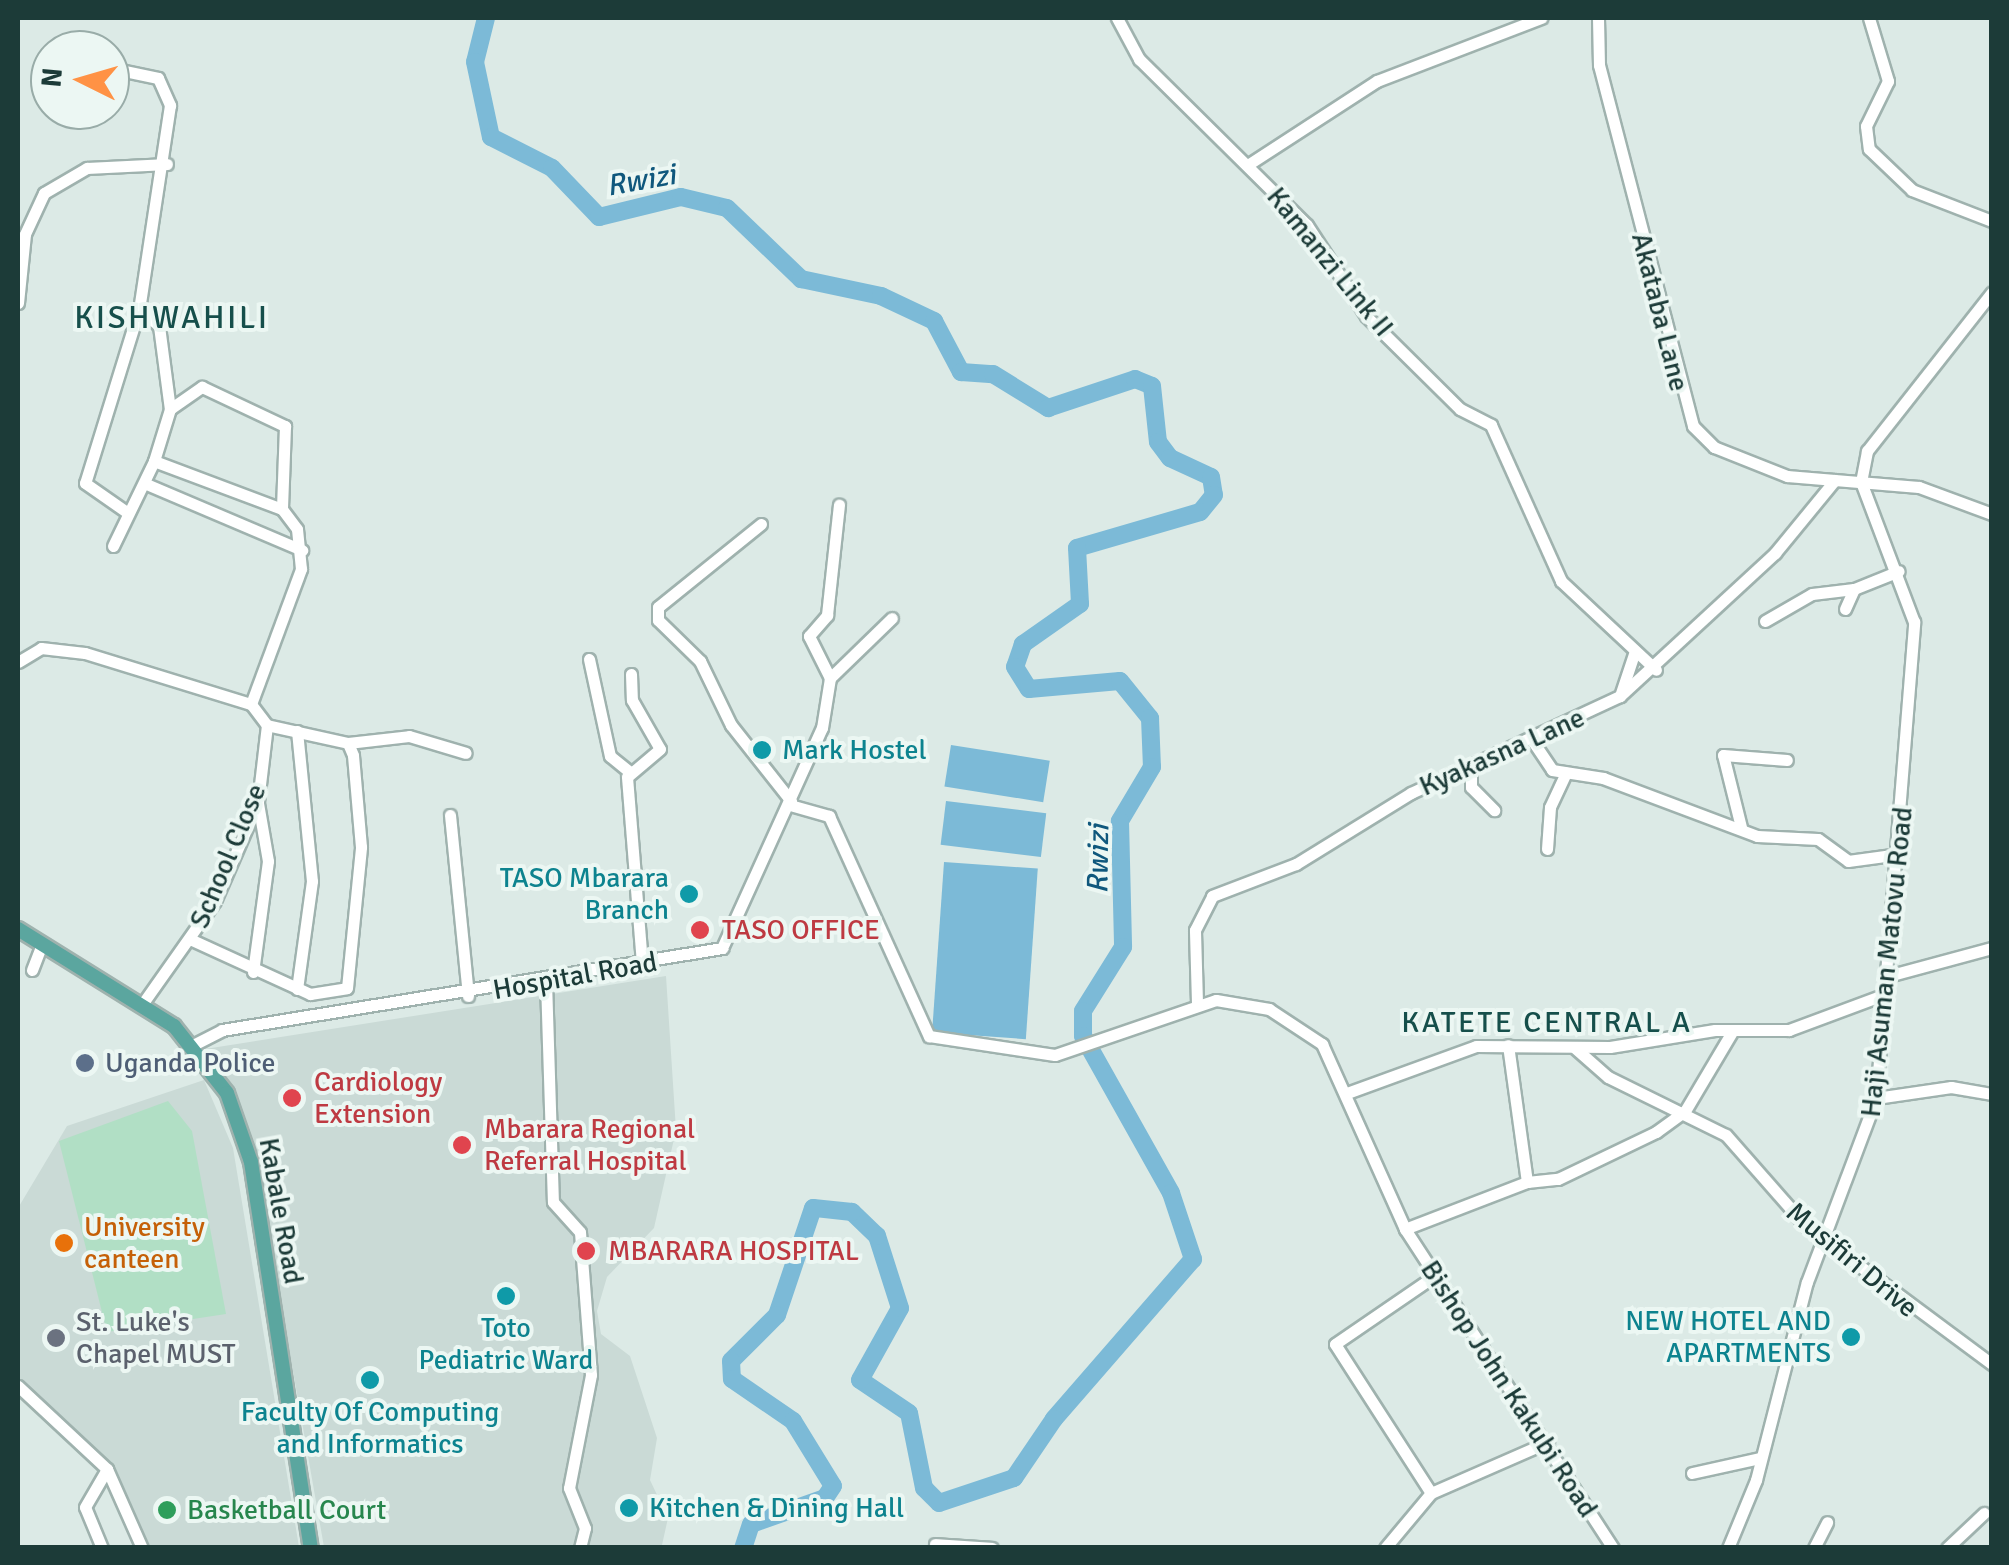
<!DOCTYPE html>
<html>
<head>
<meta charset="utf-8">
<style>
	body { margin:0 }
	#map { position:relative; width:2009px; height:1565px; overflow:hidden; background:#dceae6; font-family:Signika,sans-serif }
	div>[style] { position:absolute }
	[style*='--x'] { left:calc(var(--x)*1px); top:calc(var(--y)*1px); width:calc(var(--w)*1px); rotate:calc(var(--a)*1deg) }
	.built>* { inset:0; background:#cadad6 }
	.green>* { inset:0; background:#b1dfc5 }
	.water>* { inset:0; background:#7cbad7; transform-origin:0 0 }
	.river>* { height:18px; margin:-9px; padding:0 9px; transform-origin:9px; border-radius:9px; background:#7cbad7 }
	.roads { filter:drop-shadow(2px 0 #9fb2ae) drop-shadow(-2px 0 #9fb2ae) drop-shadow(0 2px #9fb2ae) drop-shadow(0 -2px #9fb2ae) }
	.minor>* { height:11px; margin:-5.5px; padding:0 5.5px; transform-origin:5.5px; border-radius:5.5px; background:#fff }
	.major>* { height:14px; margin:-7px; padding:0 7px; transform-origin:7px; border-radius:7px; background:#5ba69f }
	.dots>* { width:28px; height:28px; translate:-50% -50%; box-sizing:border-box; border:5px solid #ecf7f3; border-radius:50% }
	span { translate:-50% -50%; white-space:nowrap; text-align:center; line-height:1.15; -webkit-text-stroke:8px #ecf7f3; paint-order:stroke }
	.street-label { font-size:28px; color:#1c3b38 }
	.culture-label { font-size:28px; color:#0d838f }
	.left { translate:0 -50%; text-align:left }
	.right { translate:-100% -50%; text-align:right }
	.health-label { font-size:28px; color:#be3a42 }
	.service-label { font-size:28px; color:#4e5e75 }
	.food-label { font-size:28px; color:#c56008 }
	.worship-label { font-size:28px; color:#5b616d }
	.leisure-label { font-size:28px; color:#27864d }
	.water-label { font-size:30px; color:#10587d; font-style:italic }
	.neighbourhood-label { font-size:30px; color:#164f4b; letter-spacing:2.5px }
	.quarter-label { font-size:32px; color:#164f4b; letter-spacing:2.5px }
	.frame { position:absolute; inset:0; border:20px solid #1c3b38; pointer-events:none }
	.north { position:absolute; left:30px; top:30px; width:100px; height:100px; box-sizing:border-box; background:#ecf7f3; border:2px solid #99aca8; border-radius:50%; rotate:275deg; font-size:28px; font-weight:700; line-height:40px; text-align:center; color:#1c3b38 }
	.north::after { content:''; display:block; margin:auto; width:35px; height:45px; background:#ff9245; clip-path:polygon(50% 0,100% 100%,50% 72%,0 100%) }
</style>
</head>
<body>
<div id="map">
	<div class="built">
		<div style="clip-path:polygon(666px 976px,676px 1130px,654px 1228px,607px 1277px,597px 1311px,601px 1334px,630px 1356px,657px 1438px,650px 1480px,668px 1518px,662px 1545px,324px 1547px,256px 1161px,205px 1049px)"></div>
		<div style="clip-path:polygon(204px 1080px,233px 1148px,299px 1547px,145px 1547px,100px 1453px,18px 1382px,18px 1208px,67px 1126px)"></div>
	</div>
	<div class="green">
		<div style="clip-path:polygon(168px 1101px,192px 1131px,226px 1314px,107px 1332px,59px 1141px)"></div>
	</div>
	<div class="water">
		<div style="left:951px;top:745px;width:100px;height:42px;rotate:9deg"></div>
		<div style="left:946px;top:801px;width:101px;height:44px;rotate:7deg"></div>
		<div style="left:944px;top:862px;width:94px;height:171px;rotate:4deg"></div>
	</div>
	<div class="river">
		<div style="--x:486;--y:18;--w:45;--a:104"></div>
		<div style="--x:475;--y:62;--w:77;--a:78"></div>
		<div style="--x:491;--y:137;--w:68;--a:26.9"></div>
		<div style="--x:552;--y:168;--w:68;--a:46.2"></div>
		<div style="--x:599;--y:217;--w:84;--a:-13.7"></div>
		<div style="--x:681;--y:197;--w:47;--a:13.4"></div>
		<div style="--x:727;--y:208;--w:103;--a:43.8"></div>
		<div style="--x:801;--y:279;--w:82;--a:12"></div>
		<div style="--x:881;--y:296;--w:59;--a:25.3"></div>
		<div style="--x:934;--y:321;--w:58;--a:62.1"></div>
		<div style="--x:961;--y:372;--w:32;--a:4"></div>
		<div style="--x:993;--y:374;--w:65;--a:31.7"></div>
		<div style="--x:1048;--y:408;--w:92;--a:-18.4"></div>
		<div style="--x:1135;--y:379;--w:18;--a:22"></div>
		<div style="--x:1152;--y:386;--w:56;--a:83.9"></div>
		<div style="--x:1158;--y:442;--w:20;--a:53"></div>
		<div style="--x:1170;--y:458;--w:45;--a:24.9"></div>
		<div style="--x:1211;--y:477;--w:18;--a:81"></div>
		<div style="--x:1214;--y:495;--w:22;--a:129"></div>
		<div style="--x:1200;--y:512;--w:128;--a:163.7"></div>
		<div style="--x:1077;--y:548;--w:56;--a:86.9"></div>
		<div style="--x:1080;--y:604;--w:70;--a:144.9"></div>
		<div style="--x:1023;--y:644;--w:24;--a:109"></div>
		<div style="--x:1015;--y:667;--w:26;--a:58"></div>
		<div style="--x:1029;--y:689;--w:91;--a:-5"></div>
		<div style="--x:1120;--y:681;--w:48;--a:51"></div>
		<div style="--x:1150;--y:718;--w:49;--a:87.7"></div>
		<div style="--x:1152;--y:767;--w:63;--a:120.7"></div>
		<div style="--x:1120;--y:821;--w:126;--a:88.6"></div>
		<div style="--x:1123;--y:947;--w:75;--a:122"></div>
		<div style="--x:1083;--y:1011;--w:25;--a:90"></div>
		<div style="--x:1083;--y:1036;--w:180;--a:60.7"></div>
		<div style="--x:1171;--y:1193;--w:70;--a:71.6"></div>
		<div style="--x:1193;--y:1259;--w:212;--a:131"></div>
		<div style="--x:1054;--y:1419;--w:71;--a:124.1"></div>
		<div style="--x:1014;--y:1478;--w:79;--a:161.6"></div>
		<div style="--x:939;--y:1503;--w:21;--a:-135"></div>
		<div style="--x:924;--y:1488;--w:76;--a:-101.3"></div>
		<div style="--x:909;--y:1413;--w:59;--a:-146"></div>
		<div style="--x:860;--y:1380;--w:82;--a:-60.9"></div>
		<div style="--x:900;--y:1308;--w:76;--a:-107.7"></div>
		<div style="--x:877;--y:1236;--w:35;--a:-136"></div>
		<div style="--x:852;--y:1212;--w:39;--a:-174"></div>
		<div style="--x:813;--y:1208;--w:113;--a:108.6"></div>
		<div style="--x:777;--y:1315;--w:65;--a:135"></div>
		<div style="--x:731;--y:1361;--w:18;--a:87"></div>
		<div style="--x:732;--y:1379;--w:74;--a:34.5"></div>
		<div style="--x:793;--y:1421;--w:76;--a:58.4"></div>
		<div style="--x:833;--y:1486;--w:14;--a:124"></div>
		<div style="--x:825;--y:1498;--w:78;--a:160.6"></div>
		<div style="--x:751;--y:1524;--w:25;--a:108"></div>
	</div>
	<div class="roads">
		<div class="minor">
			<div style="--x:1117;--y:18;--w:47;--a:61.8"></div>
			<div style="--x:1139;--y:59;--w:236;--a:44.7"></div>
			<div style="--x:1307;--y:225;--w:108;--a:57"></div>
			<div style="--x:1366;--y:316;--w:132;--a:44.7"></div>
			<div style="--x:1460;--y:409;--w:35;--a:27"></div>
			<div style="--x:1491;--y:425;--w:171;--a:65.8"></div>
			<div style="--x:1561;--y:581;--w:130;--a:43.1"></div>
			<div style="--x:1598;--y:18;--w:47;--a:88.8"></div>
			<div style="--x:1599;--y:65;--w:373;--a:75.4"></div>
			<div style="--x:1693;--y:426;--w:30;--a:45"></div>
			<div style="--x:1714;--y:447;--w:79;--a:21.7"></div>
			<div style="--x:1787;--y:476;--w:132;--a:4.8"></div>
			<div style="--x:1919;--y:487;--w:78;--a:20.3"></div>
			<div style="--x:1869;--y:18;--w:66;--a:73.2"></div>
			<div style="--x:1888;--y:81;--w:50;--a:116.1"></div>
			<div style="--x:1866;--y:126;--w:23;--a:83"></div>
			<div style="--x:1869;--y:149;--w:59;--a:43.6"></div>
			<div style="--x:1912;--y:190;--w:86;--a:21.2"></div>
			<div style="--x:115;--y:69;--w:44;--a:11.8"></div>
			<div style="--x:158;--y:78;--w:30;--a:66"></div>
			<div style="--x:170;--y:105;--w:206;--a:98.6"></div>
			<div style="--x:139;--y:309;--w:182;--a:107.2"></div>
			<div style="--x:85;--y:483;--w:52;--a:34.9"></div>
			<div style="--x:1249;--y:164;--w:153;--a:-33"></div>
			<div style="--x:1377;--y:81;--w:176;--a:-21"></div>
			<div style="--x:18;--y:303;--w:69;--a:-84.2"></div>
			<div style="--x:25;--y:234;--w:45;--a:-65.1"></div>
			<div style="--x:44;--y:193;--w:50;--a:-30.2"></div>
			<div style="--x:87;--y:168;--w:80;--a:-2.9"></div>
			<div style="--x:139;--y:309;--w:26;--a:40"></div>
			<div style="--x:159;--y:326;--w:84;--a:82.5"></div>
			<div style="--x:170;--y:409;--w:54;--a:107.1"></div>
			<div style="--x:170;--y:409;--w:39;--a:-35"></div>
			<div style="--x:202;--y:387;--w:92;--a:25.2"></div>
			<div style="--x:285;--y:426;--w:83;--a:92.1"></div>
			<div style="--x:144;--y:483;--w:172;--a:23"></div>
			<div style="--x:761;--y:524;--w:132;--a:141.1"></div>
			<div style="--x:658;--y:607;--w:13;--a:90"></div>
			<div style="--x:658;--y:620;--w:59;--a:44.3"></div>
			<div style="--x:700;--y:661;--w:71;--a:64.2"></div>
			<div style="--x:731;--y:725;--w:97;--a:51.7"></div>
			<div style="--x:113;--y:546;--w:94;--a:-64.2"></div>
			<div style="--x:154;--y:461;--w:137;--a:20.6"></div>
			<div style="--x:282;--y:509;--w:25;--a:53"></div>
			<div style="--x:297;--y:529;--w:40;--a:84.3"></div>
			<div style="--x:301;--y:569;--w:144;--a:110.3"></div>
			<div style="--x:1845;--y:609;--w:22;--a:-66"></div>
			<div style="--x:1854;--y:589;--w:48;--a:-21.8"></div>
			<div style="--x:1765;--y:621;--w:54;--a:-29.9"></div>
			<div style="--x:1812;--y:594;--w:42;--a:-6.8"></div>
			<div style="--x:589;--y:659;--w:99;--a:77.8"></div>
			<div style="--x:610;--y:756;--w:26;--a:39"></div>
			<div style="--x:18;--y:662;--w:27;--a:-31"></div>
			<div style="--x:41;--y:648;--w:44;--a:6.5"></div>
			<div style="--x:85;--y:653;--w:174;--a:17.1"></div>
			<div style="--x:251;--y:704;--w:26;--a:53"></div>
			<div style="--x:267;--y:725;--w:78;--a:96.7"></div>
			<div style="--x:258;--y:802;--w:108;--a:113.5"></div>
			<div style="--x:215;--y:901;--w:125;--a:125.2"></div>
			<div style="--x:631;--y:674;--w:26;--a:88"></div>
			<div style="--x:632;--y:700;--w:56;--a:60.3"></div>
			<div style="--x:660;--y:749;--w:43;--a:139.7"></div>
			<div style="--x:627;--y:777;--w:187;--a:85.4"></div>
			<div style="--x:830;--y:678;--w:86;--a:-44.1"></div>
			<div style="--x:1620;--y:696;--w:44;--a:-71.6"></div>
			<div style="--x:297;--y:731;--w:151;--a:84.3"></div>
			<div style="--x:312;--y:881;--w:109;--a:97.9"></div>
			<div style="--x:1532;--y:740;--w:36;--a:56"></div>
			<div style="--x:1552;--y:770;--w:52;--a:8.9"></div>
			<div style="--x:1603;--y:778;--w:165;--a:20.6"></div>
			<div style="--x:1757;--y:836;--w:61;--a:2.8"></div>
			<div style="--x:1818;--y:839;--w:37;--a:36"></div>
			<div style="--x:1848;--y:861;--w:52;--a:-7.7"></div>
			<div style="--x:348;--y:743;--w:61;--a:-6.5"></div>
			<div style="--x:409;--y:736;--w:59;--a:16.6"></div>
			<div style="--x:1471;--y:766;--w:21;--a:90"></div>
			<div style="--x:1471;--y:787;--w:33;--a:45"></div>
			<div style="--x:790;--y:805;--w:41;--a:15.8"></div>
			<div style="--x:829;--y:816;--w:242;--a:65.6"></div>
			<div style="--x:929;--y:1036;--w:127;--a:8.6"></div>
			<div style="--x:1055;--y:1055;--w:170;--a:-18.9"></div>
			<div style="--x:1216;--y:1000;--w:54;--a:9.6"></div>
			<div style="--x:1269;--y:1009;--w:64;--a:33.4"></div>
			<div style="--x:1322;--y:1044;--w:203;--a:65.8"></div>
			<div style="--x:1405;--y:1229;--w:381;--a:56.9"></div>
			<div style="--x:450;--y:815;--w:182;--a:84.3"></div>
			<div style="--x:1741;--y:827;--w:74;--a:-104"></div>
			<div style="--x:1723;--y:755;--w:64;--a:4.5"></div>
			<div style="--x:1547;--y:849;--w:42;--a:-85.9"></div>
			<div style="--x:1550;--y:807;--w:38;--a:-65"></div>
			<div style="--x:192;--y:940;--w:130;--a:24.6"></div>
			<div style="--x:310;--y:994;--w:37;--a:-9"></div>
			<div style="--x:347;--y:988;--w:142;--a:-84.3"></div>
			<div style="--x:361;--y:847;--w:92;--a:-95"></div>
			<div style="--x:353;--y:755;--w:13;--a:-113"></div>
			<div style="--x:348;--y:743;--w:83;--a:-167.5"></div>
			<div style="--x:32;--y:970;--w:28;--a:-69"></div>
			<div style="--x:253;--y:972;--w:112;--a:-82.3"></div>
			<div style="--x:268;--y:861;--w:59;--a:-99.8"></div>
			<div style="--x:1888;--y:976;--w:108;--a:-15.1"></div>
			<div style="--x:546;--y:981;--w:221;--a:88.2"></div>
			<div style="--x:553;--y:1202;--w:40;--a:48"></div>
			<div style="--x:580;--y:1232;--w:143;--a:85.6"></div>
			<div style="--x:591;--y:1375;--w:115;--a:101"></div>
			<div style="--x:569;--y:1488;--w:43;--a:68.2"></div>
			<div style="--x:585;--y:1528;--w:21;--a:104"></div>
			<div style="--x:1197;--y:1003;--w:73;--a:-91.6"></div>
			<div style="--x:1195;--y:930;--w:38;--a:-63"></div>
			<div style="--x:1212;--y:896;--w:90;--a:-20.9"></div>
			<div style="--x:1296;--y:864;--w:135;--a:-31.7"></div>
			<div style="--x:1411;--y:793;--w:230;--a:-24.9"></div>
			<div style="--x:1620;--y:696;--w:211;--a:-42.7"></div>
			<div style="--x:1775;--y:553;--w:94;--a:-50.6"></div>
			<div style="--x:193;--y:1045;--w:33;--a:-27"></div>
			<div style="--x:222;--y:1030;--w:507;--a:-9.31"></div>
			<div style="--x:722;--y:948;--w:242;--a:-65.6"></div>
			<div style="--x:822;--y:728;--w:51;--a:-80.9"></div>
			<div style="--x:830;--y:678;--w:47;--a:-116.6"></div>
			<div style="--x:809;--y:636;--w:28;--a:-49"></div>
			<div style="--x:827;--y:615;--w:111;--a:-83.8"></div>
			<div style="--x:1575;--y:1048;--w:44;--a:41.3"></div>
			<div style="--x:1608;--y:1077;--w:131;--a:26.2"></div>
			<div style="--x:1726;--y:1135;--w:121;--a:48.7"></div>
			<div style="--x:1806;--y:1226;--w:232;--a:36.6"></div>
			<div style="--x:1347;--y:1093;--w:137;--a:-20"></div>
			<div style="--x:1476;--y:1046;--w:134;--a:0.4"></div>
			<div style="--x:1610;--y:1047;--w:106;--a:-9.2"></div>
			<div style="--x:1715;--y:1030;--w:74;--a:0"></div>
			<div style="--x:1789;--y:1030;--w:103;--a:-20.4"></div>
			<div style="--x:1876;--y:1098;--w:76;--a:-8.3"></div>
			<div style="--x:1951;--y:1087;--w:42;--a:9.7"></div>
			<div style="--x:1527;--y:1182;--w:31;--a:-6"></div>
			<div style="--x:1558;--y:1179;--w:109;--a:-25.6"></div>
			<div style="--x:1656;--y:1132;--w:36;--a:-36"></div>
			<div style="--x:1685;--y:1111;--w:92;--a:-59.3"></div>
			<div style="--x:1405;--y:1229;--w:131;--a:-21.1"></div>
			<div style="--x:1527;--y:1182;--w:138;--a:-97.9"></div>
			<div style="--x:18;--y:1386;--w:122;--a:43"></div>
			<div style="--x:107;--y:1469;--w:86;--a:66.1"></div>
			<div style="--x:1692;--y:1473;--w:70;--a:-12.4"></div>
			<div style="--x:1431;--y:1493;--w:177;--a:-122.8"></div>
			<div style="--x:1335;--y:1344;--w:119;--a:-34.4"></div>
			<div style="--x:935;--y:1544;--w:57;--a:4"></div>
			<div style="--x:102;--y:1548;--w:44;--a:-112.5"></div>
			<div style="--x:85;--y:1507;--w:44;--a:-59.9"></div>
			<div style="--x:1385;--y:1548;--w:72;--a:-50.1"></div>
			<div style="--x:1431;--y:1493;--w:128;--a:-23.6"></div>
			<div style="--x:1728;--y:1548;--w:74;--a:-67.6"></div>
			<div style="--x:1756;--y:1480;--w:204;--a:-75.6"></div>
			<div style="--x:1807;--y:1282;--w:197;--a:-69.4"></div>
			<div style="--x:1876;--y:1098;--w:478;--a:-85.4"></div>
			<div style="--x:1914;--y:622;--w:150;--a:-110.7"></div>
			<div style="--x:1861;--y:482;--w:32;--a:-79"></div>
			<div style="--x:1867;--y:451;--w:202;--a:-51.8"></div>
			<div style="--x:1814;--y:1548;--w:29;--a:-63"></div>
			<div style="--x:1947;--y:1548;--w:51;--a:-43.4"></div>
		</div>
		<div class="major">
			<div style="--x:18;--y:929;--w:184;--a:31.9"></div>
			<div style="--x:174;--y:1026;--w:85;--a:51.7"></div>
			<div style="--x:227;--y:1093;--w:73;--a:70.8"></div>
			<div style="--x:251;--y:1162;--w:391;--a:81.2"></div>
		</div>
	</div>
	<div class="dots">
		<div style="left:762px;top:750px;background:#0f9aa8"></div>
		<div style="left:689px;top:894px;background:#0f9aa8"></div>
		<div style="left:700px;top:930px;background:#e0444e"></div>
		<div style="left:85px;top:1063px;background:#5c6f8a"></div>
		<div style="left:292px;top:1098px;background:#e0444e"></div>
		<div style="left:462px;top:1145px;background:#e0444e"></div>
		<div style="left:64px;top:1243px;background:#e8710a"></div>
		<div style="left:586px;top:1251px;background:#e0444e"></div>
		<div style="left:506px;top:1296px;background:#0f9aa8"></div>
		<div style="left:1851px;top:1337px;background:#0f9aa8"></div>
		<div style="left:56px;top:1338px;background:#6b7280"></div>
		<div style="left:370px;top:1380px;background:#0f9aa8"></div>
		<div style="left:629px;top:1508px;background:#0f9aa8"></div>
		<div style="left:167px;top:1510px;background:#2e9e5b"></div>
	</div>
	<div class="street-label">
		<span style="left:1330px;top:262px;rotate:51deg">Kamanzi Link II</span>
		<span style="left:1660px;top:312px;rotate:76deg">Akataba Lane</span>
		<span style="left:1502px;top:752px;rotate:-24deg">Kyakasna Lane</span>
		<span style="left:228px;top:856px;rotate:-67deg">School Close</span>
		<span style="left:1887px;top:962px;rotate:-84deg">Haji Asuman Matovu Road</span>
		<span style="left:575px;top:976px;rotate:-10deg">Hospital Road</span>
		<span style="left:281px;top:1211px;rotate:80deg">Kabale Road</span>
		<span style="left:1852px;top:1260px;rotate:40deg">Musifiri Drive</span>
		<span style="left:1509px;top:1389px;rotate:57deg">Bishop John Kakubi Road</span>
	</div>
	<div class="culture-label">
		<span class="left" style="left:782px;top:750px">Mark Hostel</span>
		<span class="right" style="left:669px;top:894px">TASO Mbarara<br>Branch</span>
		<span class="right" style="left:1831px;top:1337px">NEW HOTEL AND<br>APARTMENTS</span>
		<span style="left:506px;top:1344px">Toto<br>Pediatric Ward</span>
		<span style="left:370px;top:1428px">Faculty Of Computing<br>and Informatics</span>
		<span class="left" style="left:649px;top:1508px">Kitchen &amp; Dining Hall</span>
	</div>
	<div class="health-label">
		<span class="left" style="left:722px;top:930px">TASO OFFICE</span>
		<span class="left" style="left:314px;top:1098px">Cardiology<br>Extension</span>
		<span class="left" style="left:484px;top:1145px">Mbarara Regional<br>Referral Hospital</span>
		<span class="left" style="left:608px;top:1251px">MBARARA HOSPITAL</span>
	</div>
	<div class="service-label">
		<span class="left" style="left:105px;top:1063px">Uganda Police</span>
	</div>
	<div class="food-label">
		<span class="left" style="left:84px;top:1243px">University<br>canteen</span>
	</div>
	<div class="worship-label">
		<span class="left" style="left:76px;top:1338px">St. Luke's<br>Chapel MUST</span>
	</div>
	<div class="leisure-label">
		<span class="left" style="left:187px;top:1510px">Basketball Court</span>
	</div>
	<div class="water-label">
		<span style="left:641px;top:181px;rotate:-10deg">Rwizi</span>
		<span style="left:1099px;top:859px;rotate:-89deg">Rwizi</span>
	</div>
	<div class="neighbourhood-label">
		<span style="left:1547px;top:1023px">KATETE CENTRAL A</span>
	</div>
	<div class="quarter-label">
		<span style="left:172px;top:318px">KISHWAHILI</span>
	</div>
	<div class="frame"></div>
	<div class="north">N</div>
</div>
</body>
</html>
